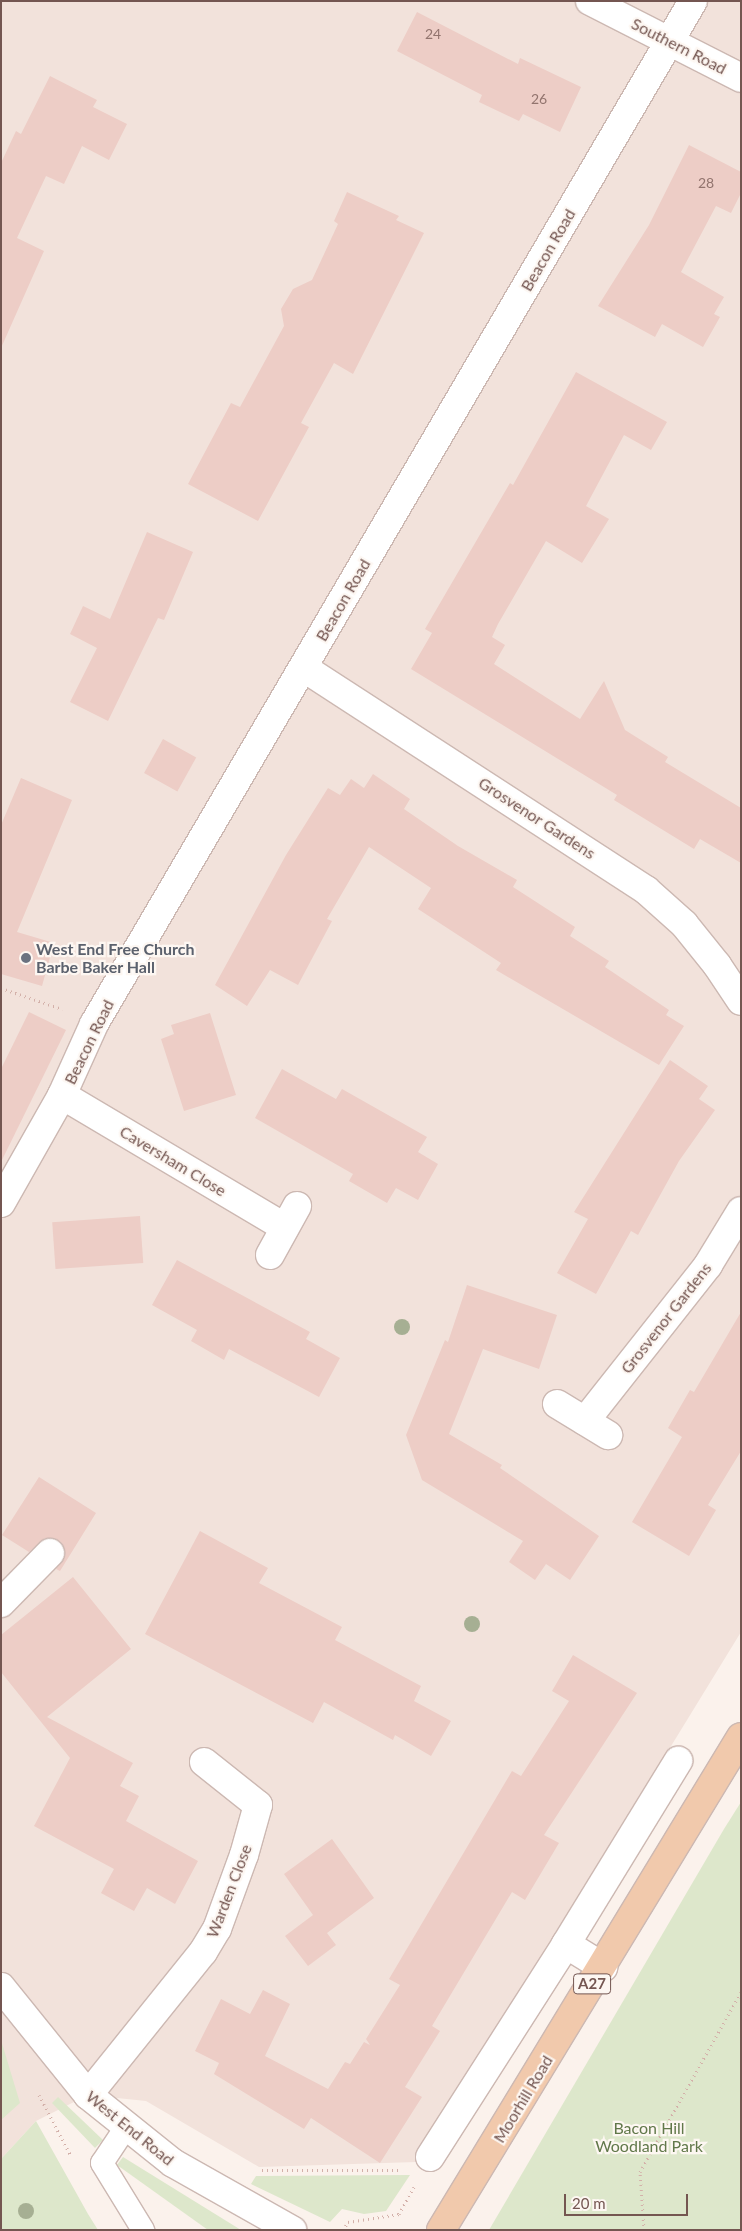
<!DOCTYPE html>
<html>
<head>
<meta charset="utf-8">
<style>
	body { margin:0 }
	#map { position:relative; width:742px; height:2231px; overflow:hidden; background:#fbf2ec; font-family:Lato,sans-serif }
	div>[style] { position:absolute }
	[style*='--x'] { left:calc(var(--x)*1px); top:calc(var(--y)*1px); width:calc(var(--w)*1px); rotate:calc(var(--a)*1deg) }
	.residential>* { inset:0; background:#f2e2db }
	.green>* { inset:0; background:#dde7cb }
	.building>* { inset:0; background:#edcdc6; transform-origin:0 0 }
	.path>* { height:3px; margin-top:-1.5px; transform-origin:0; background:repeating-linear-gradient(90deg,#d3b0a9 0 1px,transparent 0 5px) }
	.roads { filter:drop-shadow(1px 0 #ccb8b2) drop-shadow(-1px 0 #ccb8b2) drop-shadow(0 1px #ccb8b2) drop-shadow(0 -1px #ccb8b2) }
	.lane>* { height:22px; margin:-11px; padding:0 11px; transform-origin:11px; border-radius:11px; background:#fff }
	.street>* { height:28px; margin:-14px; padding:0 14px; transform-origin:14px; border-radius:14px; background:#fff }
	.secondary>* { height:28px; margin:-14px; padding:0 14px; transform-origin:14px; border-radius:14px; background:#fff }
	.primary>* { height:28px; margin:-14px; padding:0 14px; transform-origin:14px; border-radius:14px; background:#f1c9ac }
	.trees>* { width:16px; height:16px; margin:-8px; border-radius:50%; background:#a6af93 }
	.dots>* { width:14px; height:14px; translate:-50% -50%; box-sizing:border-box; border:2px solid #fdf7f2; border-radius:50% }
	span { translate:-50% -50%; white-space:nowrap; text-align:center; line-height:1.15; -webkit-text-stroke:4.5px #fdf7f2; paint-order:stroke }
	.number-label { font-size:14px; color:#92746e }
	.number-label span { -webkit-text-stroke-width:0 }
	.shield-label span { padding:1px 4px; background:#fdf7f2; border:1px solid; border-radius:4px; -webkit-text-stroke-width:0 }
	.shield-label { font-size:15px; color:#745651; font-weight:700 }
	.street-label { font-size:16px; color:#745651 }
	.worship-label { font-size:16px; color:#5b616d; font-weight:700 }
	.left { translate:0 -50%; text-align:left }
	.park-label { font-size:16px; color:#61784a }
	.frame { position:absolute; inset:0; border:2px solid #745651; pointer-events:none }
	.scale { position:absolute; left:564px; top:2194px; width:124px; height:22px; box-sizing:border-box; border:2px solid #745651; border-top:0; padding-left:6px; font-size:15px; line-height:18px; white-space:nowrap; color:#745651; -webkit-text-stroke:4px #fdf7f2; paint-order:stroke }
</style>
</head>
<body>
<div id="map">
	<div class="residential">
		<div style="clip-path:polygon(1px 1px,741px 1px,741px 1632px,416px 2162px,259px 2167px,146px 2101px,88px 2095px,36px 2121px,1px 2159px)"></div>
	</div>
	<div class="green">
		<div style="clip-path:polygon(741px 1802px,741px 2230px,489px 2230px,724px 1829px)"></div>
		<div style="clip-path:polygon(1px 2040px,20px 2103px,1px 2120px)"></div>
		<div style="clip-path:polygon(58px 2097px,103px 2140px,95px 2148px,52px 2103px)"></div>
		<div style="clip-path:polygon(36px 2121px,88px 2214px,98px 2230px,1px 2230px,1px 2159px)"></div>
		<div style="clip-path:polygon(123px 2157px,241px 2230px,208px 2230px,117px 2165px)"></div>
		<div style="clip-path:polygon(410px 2175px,386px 2211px,364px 2214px,342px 2209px,330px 2222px,251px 2184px,256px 2176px)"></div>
	</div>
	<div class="building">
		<div style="clip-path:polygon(417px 12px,518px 64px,520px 58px,581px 87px,560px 132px,523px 114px,519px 121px,479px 102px,482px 95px,397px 51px)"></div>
		<div style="clip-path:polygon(50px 76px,97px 100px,93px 107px,127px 124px,109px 160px,82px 146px,64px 184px,46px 176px,17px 238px,44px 251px,1px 348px,1px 163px,16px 131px,21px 134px)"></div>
		<div style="clip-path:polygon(689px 145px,741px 172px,741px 193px,731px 213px,716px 206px,681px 272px,724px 297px,714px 314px,720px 317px,703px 347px,662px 324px,655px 337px,598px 306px,649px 225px)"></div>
		<div style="clip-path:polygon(347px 192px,399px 216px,396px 220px,424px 233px,353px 374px,334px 363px,301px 423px,309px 427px,258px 521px,188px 484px,231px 403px,240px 407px,284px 326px,281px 309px,293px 289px,312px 280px,338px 224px,334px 221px)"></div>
		<div style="clip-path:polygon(576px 372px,667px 422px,651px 450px,624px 435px,586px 506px,609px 519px,582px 563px,546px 541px,498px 624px,492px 637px,505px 645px,494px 664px,580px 719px,604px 681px,625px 730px,668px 757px,665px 762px,741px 808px,741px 863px,700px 839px,694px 849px,614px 800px,617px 795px,411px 669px,432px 633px,425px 629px,510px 483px,513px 485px)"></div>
		<div style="clip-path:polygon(147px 532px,193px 552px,164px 620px,158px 618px,108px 721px,70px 702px,97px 648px,70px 634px,83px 606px,110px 619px)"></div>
		<div style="left:163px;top:739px;width:38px;height:39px;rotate:29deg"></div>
		<div style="clip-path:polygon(373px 774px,410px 799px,404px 809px,458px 846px,517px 880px,513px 887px,575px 927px,570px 936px,609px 961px,605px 967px,669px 1010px,666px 1015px,684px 1026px,659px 1065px,496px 970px,501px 963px,418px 909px,431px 888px,369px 847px,327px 919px,332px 921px,298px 985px,270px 970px,247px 1006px,215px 985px,286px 855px,328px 788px,340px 795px,351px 779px,364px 788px)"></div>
		<div style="clip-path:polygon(21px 778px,72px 800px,17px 932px,54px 943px,42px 986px,1px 974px,1px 825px)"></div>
		<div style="clip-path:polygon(29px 1012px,66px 1030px,1px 1162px,1px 1069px)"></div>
		<div style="clip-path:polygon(210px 1013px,236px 1095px,184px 1111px,161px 1039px,174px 1034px,171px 1025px)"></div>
		<div style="clip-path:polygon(670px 1060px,708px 1086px,699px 1099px,715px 1110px,679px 1161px,638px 1235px,631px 1231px,596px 1294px,557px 1273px,588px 1219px,574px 1212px)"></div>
		<div style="clip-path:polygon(282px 1069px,336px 1099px,342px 1089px,427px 1137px,418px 1152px,438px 1164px,418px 1200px,396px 1188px,387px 1203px,349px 1181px,353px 1174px,255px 1118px)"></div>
		<div style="left:140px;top:1216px;width:47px;height:88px;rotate:86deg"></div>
		<div style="clip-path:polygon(177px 1260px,310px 1332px,306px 1339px,340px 1358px,319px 1397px,229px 1349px,224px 1360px,191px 1341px,197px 1330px,152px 1305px)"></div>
		<div style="clip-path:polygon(467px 1285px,557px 1315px,539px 1369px,483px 1349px,449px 1434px,502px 1465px,500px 1468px,599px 1536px,570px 1580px,546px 1564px,535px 1580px,509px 1562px,523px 1541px,422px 1480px,406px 1435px,445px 1340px,448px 1342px)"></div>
		<div style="clip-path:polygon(741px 1312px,741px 1451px,708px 1505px,716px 1510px,689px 1556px,632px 1522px,682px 1437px,668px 1428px,690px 1390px,694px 1392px)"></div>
		<div style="clip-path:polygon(39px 1477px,96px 1513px,60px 1571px,56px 1569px,65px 1556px,61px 1542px,45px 1538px,29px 1552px,2px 1535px)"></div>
		<div style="clip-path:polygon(200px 1531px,268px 1568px,259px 1583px,342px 1627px,335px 1640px,421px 1686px,414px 1701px,451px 1721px,431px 1756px,395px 1735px,393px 1740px,324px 1702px,313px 1723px,145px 1634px)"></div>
		<div style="clip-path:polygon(73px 1577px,131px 1649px,47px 1717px,133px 1763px,120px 1786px,139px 1796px,126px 1821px,198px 1861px,175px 1904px,147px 1888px,134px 1911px,101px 1893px,114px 1869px,34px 1826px,70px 1758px,1px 1672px,1px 1635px)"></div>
		<div style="clip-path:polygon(573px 1655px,637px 1693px,544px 1835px,559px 1843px,525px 1900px,512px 1892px,432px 2026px,440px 2031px,405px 2087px,422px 2097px,380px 2163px,311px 2118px,304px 2129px,214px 2074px,219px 2063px,195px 2051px,221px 1999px,250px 2014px,263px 1990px,290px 2004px,265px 2056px,328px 2089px,345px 2062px,350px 2064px,364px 2042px,370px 2045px,366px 2039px,400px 1985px,389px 1979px,512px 1771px,521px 1776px,569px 1701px,552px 1691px)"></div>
		<div style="clip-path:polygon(332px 1839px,374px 1898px,327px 1933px,336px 1945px,308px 1966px,285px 1936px,313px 1915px,284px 1874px)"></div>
	</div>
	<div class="path">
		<div style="--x:1;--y:988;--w:65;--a:19"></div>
		<div style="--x:39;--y:2095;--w:67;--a:62.3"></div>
		<div style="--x:262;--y:2170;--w:136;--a:0"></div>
		<div style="--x:343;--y:2230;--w:9;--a:-58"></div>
		<div style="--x:348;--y:2222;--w:52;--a:-8.9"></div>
		<div style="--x:399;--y:2214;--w:31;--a:-61"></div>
		<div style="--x:644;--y:2230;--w:58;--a:-93.9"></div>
		<div style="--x:640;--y:2172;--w:206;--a:-60.7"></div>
	</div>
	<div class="roads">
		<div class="lane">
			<div style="--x:126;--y:2127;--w:43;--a:123.7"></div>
			<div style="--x:102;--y:2163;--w:79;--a:58.5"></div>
		</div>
		<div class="street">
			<div style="--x:590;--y:1;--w:169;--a:27"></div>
			<div style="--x:304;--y:668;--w:408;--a:33"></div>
			<div style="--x:646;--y:890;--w:51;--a:41.8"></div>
			<div style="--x:684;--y:924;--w:53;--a:51.2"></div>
			<div style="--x:717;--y:965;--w:43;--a:56.3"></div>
			<div style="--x:62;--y:1095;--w:258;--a:30.7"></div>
			<div style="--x:1;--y:1203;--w:124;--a:-60.5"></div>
			<div style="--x:62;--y:1095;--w:78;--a:-65.7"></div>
			<div style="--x:94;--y:1024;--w:1185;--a:-59.65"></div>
			<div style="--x:270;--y:1255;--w:56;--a:-61.1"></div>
			<div style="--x:557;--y:1404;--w:60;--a:31.3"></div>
			<div style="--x:585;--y:1421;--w:199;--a:-51.7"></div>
			<div style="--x:708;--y:1265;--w:63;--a:-58.6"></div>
			<div style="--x:1;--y:1603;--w:70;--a:-45.6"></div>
			<div style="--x:566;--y:1944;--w:215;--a:-58.5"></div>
			<div style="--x:88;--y:2095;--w:184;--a:-51.2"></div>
			<div style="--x:203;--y:1952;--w:27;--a:-59"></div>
			<div style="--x:217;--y:1929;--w:79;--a:-70"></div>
			<div style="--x:244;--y:1855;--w:52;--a:-74.4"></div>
			<div style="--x:258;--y:1805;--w:69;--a:-141.5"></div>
			<div style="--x:430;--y:2157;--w:253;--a:-57.4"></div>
			<div style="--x:566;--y:1944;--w:44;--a:31.9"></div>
		</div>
		<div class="secondary">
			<div style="--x:1;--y:1987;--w:139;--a:51.1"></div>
			<div style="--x:88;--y:2095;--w:109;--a:38.7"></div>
			<div style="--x:173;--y:2163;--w:137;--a:29.4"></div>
		</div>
		<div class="primary">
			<div style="--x:441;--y:2230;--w:577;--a:-58.68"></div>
		</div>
	</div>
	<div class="trees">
		<div style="left:402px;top:1327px"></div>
		<div style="left:472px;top:1624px"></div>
		<div style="left:26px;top:2211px"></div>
	</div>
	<div class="dots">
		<div style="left:26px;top:958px;background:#6b7280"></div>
	</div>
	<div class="number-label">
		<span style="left:433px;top:34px">24</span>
		<span style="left:539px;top:99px">26</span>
		<span style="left:706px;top:183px">28</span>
	</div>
	<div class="shield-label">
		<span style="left:592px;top:1984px">A27</span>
	</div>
	<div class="street-label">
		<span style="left:679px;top:46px;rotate:27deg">Southern Road</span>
		<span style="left:548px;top:250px;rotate:-60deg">Beacon Road</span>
		<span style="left:343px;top:600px;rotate:-60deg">Beacon Road</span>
		<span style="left:537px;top:818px;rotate:33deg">Grosvenor Gardens</span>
		<span style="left:89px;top:1042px;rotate:-64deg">Beacon Road</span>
		<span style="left:173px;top:1161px;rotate:31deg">Caversham Close</span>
		<span style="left:666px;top:1318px;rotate:-52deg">Grosvenor Gardens</span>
		<span style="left:229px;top:1891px;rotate:-69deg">Warden Close</span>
		<span style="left:523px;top:2099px;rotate:-59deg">Moorhill Road</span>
		<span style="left:130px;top:2128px;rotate:39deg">West End Road</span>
	</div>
	<div class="worship-label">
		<span class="left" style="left:36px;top:958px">West End Free Church<br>Barbe Baker Hall</span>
	</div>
	<div class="park-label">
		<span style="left:649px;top:2137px">Bacon Hill<br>Woodland Park</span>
	</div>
	<div class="frame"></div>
	<div class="scale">20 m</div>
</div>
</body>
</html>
